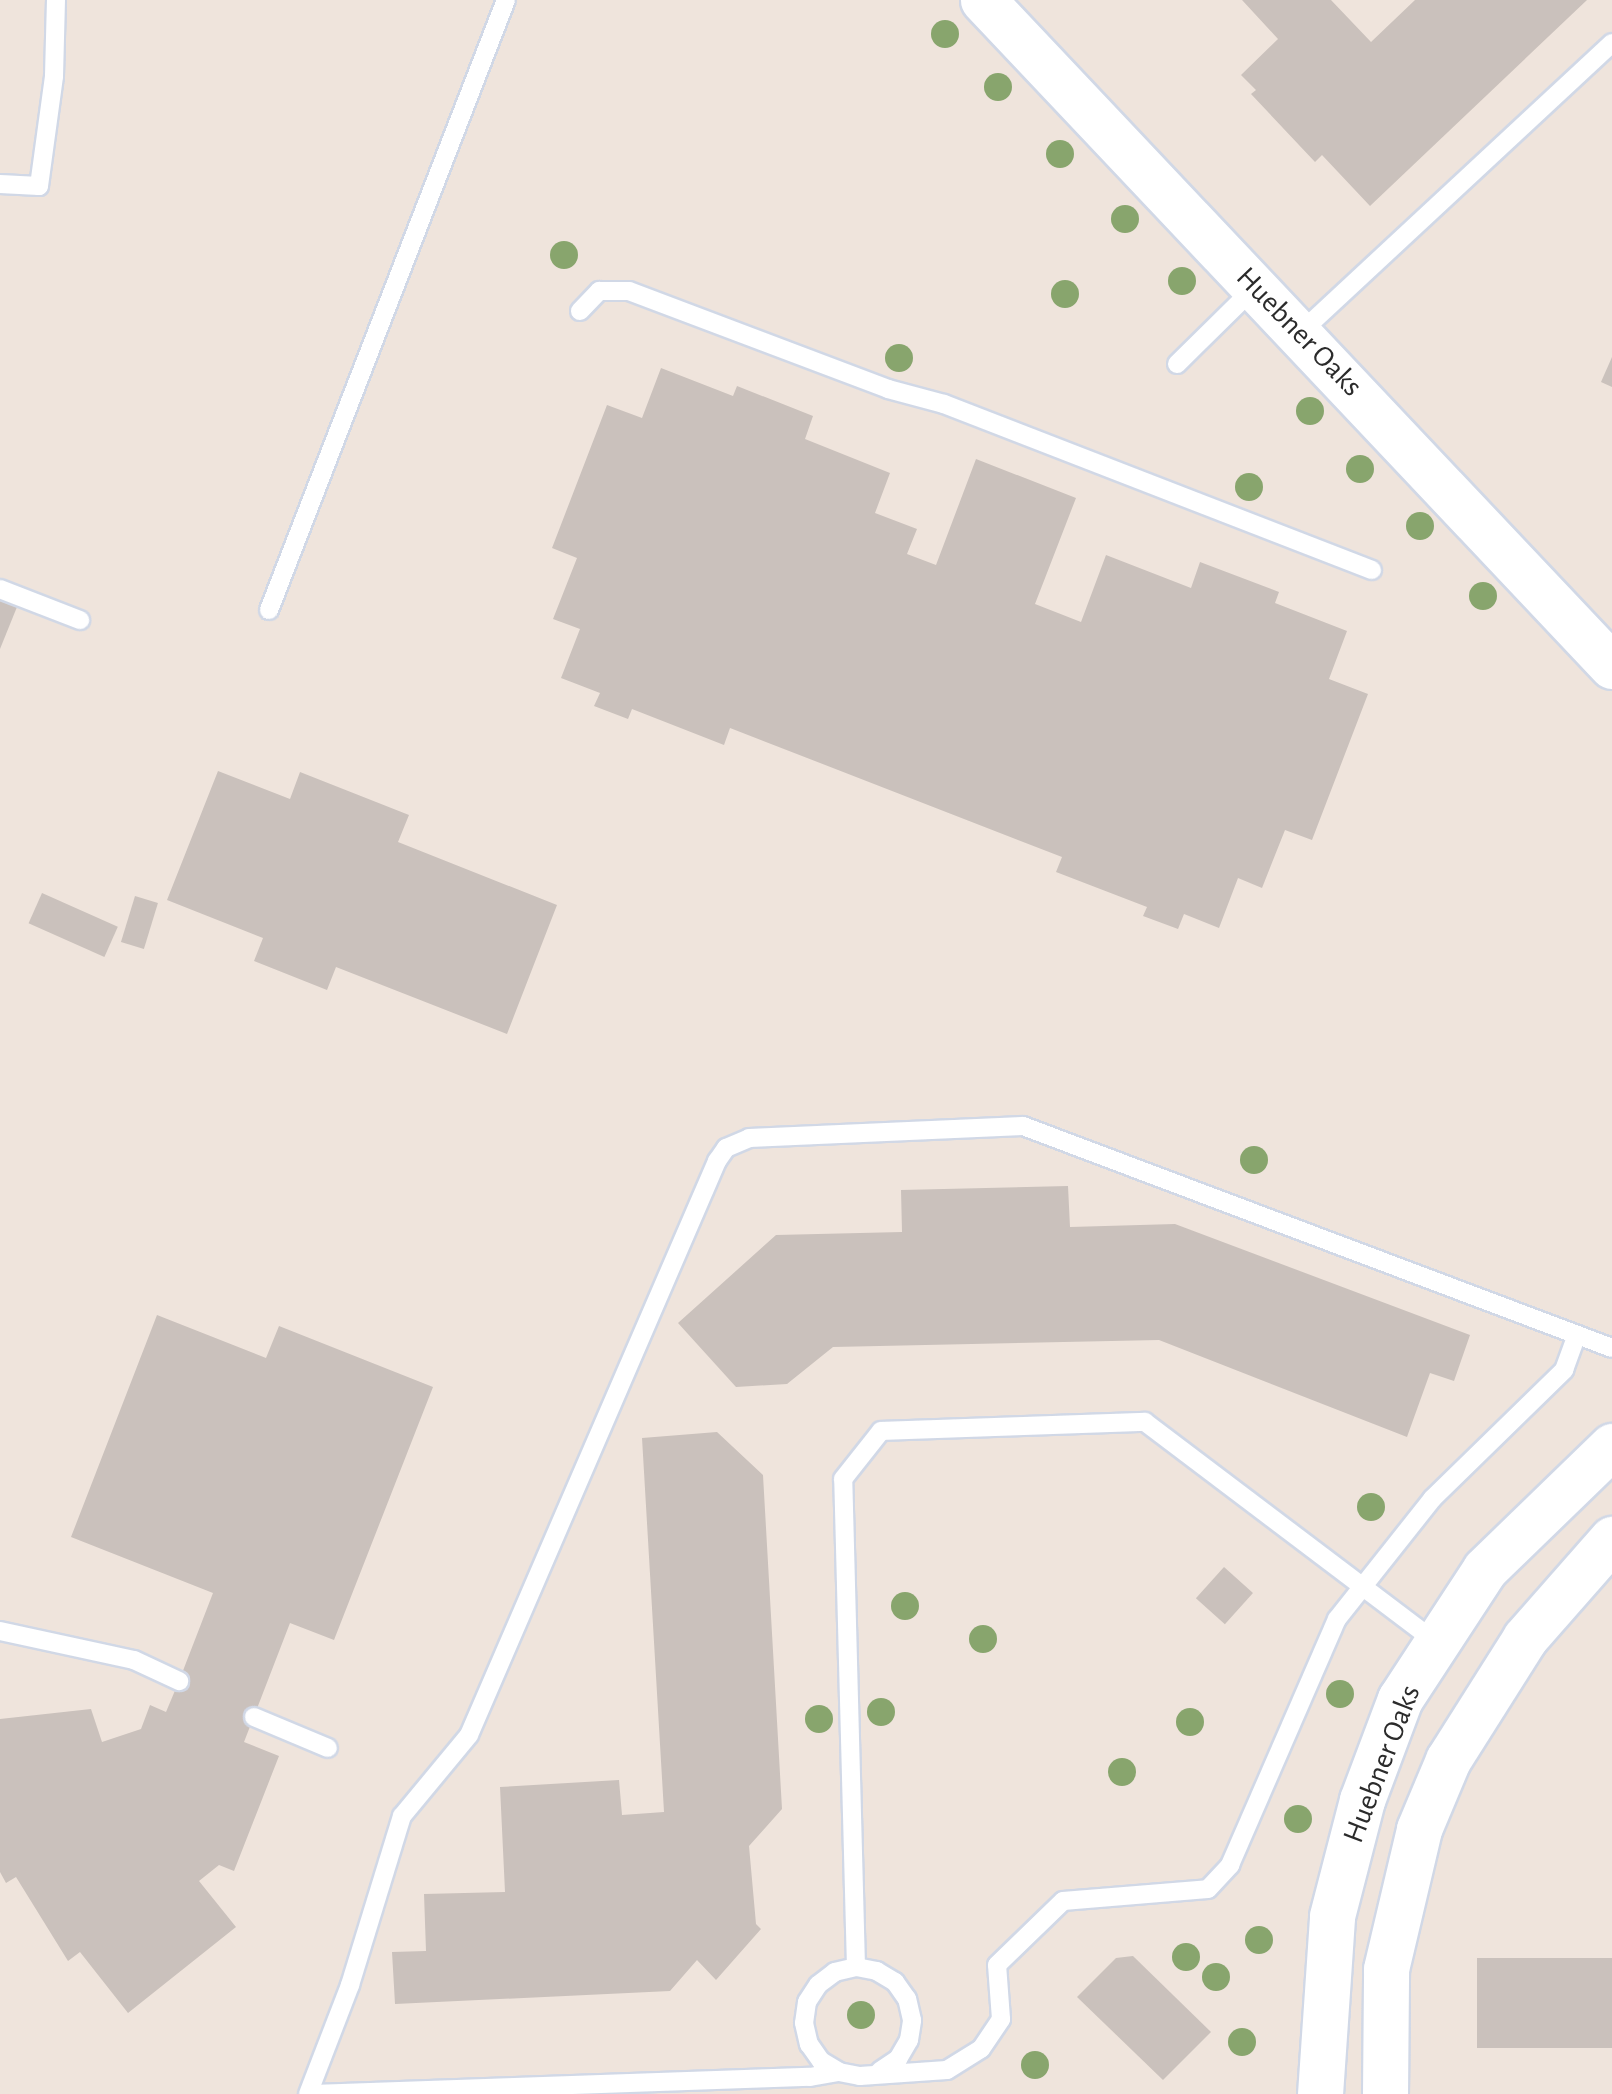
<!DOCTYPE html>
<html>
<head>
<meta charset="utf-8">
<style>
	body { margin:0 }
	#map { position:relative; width:1612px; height:2094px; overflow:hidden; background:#efe4dc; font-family:"Alegreya Sans",sans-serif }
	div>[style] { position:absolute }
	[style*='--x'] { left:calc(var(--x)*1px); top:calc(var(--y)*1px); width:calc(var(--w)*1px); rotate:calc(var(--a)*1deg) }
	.building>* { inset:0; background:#cac1bc; transform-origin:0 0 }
	.roads { filter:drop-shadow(2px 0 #d1d8e6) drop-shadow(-2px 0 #d1d8e6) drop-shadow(0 2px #d1d8e6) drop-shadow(0 -2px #d1d8e6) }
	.service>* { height:18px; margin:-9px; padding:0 9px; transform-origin:9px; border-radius:9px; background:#fff }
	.tertiary>* { height:45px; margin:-22.5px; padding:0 22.5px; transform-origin:22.5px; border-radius:22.5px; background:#fff }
	.trees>* { width:28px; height:28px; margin:-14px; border-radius:50%; background:#88a56d }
	span { translate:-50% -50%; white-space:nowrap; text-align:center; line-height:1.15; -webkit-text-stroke:8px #fff; paint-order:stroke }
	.street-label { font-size:30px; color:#2b2b2b }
</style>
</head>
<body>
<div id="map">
	<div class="building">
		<div style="clip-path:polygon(1242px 0,1331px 0,1371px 42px,1415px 0,1587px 0,1370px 206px,1322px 155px,1315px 162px,1251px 94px,1256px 90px,1241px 75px,1278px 39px)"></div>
		<div style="clip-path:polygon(1612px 357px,1612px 387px,1601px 382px)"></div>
		<div style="clip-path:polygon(661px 368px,733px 396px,737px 386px,813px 416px,805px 439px,890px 473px,875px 513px,917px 529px,907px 554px,936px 565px,976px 459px,1076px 498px,1035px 604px,1081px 622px,1106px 555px,1191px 588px,1200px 562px,1279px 592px,1275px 603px,1347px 631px,1329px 679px,1368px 694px,1312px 840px,1285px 830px,1262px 888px,1238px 878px,1219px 928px,1184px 914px,1178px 929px,1143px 916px,1147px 907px,1056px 872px,1062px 857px,730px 728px,724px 745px,632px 709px,628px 719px,594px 706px,600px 693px,561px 678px,580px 629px,553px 619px,577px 558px,552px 548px,607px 405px,642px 418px)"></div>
		<div style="clip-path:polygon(0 594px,19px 602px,0 649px)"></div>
		<div style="clip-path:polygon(218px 771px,290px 799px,300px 772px,409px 815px,398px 842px,557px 905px,507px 1034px,336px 967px,327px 990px,254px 961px,263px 938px,167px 900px)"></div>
		<div style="left:42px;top:893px;width:83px;height:33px;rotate:24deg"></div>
		<div style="left:135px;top:896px;width:24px;height:48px;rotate:17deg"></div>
		<div style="clip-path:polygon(1068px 1186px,1070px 1227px,1175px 1224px,1470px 1335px,1454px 1381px,1430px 1373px,1407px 1437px,1159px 1340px,833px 1347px,787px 1384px,736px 1387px,678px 1323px,776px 1235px,902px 1232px,901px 1190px)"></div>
		<div style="clip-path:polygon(157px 1315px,266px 1358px,279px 1326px,433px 1387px,334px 1640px,290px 1623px,244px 1742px,279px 1756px,234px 1871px,219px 1865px,199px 1881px,236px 1927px,128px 2013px,80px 1952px,68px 1961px,16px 1877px,6px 1883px,0 1872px,0 1719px,91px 1709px,102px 1742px,141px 1729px,150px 1705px,166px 1712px,179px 1681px,213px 1593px,71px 1537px)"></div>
		<div style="clip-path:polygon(717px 1432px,763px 1475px,782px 1809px,749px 1846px,756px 1924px,761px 1929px,716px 1980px,697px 1960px,670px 1991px,395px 2004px,392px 1952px,426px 1951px,424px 1894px,505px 1892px,500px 1787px,619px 1780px,622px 1815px,664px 1812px,642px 1438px)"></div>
		<div style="left:1224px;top:1567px;width:39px;height:42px;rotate:42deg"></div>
		<div style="clip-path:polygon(1133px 1956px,1211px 2032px,1163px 2080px,1077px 1997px,1116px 1958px)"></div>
		<div style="left:1612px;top:1958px;width:90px;height:135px;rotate:90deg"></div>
	</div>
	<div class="roads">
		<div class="service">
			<div style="--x:0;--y:184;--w:39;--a:3"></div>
			<div style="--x:39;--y:186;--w:111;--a:-82.2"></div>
			<div style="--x:54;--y:76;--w:76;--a:-88.5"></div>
			<div style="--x:580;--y:311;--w:28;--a:-46"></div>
			<div style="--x:599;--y:291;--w:30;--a:0"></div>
			<div style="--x:629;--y:291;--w:277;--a:20.7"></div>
			<div style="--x:888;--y:389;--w:58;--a:15"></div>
			<div style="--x:944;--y:404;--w:459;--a:21.2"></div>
			<div style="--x:1300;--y:333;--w:426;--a:-42.9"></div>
			<div style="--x:1177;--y:364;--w:110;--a:-44.6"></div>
			<div style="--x:0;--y:589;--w:86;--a:21.2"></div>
			<div style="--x:269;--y:610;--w:654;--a:-68.77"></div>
			<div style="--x:0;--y:1631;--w:137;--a:12.2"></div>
			<div style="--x:134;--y:1660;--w:50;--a:25"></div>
			<div style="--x:254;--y:1717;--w:80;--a:22.7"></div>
			<div style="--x:856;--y:1967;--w:488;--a:-91.5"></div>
			<div style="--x:843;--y:1479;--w:61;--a:-51.6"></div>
			<div style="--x:881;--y:1431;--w:264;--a:-2"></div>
			<div style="--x:1145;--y:1422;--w:365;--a:37.1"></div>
			<div style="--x:880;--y:2071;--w:22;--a:-34"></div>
			<div style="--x:898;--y:2059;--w:22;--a:-60"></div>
			<div style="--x:909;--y:2040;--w:20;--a:-81"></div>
			<div style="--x:912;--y:2020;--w:22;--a:-103"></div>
			<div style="--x:907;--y:1999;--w:21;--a:-125"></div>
			<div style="--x:895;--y:1982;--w:21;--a:-149"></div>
			<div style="--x:877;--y:1971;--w:21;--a:-169"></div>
			<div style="--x:856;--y:1967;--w:22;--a:167"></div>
			<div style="--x:835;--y:1972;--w:21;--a:143"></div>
			<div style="--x:818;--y:1985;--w:20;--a:123"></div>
			<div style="--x:807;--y:2002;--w:21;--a:98"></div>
			<div style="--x:804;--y:2023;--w:22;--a:77"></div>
			<div style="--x:809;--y:2044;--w:21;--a:55"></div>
			<div style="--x:821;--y:2061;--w:21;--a:31"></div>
			<div style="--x:839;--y:2072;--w:21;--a:11"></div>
			<div style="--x:860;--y:2076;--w:87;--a:-3.9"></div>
			<div style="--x:947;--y:2070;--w:40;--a:-32"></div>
			<div style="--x:981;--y:2049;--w:36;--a:-56"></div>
			<div style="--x:1001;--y:2019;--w:54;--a:-94.2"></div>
			<div style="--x:997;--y:1965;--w:92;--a:-44.1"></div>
			<div style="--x:1063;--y:1901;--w:145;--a:-4.7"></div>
			<div style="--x:1208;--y:1889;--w:33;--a:-47"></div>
			<div style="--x:1230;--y:1865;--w:268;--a:-66.5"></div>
			<div style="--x:1337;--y:1619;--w:153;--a:-51.6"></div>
			<div style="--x:1432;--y:1499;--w:185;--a:-44.3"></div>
			<div style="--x:1564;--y:1370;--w:37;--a:-70"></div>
			<div style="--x:308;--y:2094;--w:117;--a:-68.9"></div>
			<div style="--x:350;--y:1985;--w:177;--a:-72.9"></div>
			<div style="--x:402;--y:1816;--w:105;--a:-50.4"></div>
			<div style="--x:469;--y:1735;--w:625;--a:-66.63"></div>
			<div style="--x:717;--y:1161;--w:16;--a:-55"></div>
			<div style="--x:726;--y:1148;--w:25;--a:-23"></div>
			<div style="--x:749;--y:1138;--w:274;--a:-2.5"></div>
			<div style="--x:1023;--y:1126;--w:629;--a:20.65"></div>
			<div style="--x:313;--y:2094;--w:497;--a:-2"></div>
			<div style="--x:810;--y:2077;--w:29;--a:-10"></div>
		</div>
		<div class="tertiary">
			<div style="--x:983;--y:0;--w:916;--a:46.64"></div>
			<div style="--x:1320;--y:2094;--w:178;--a:-86.1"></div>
			<div style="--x:1332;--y:1916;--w:120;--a:-75.5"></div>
			<div style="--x:1362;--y:1800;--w:108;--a:-69.4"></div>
			<div style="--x:1400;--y:1699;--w:155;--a:-56.8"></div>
			<div style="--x:1485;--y:1569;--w:177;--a:-44.1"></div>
			<div style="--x:1385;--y:2094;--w:125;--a:-89.5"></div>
			<div style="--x:1386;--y:1969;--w:144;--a:-76.7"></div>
			<div style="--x:1419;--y:1829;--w:75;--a:-67.2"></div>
			<div style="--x:1448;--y:1760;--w:144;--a:-57.7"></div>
			<div style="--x:1525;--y:1638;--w:132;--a:-48.7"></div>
		</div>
	</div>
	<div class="trees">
		<div style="left:945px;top:34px"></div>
		<div style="left:998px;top:87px"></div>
		<div style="left:1060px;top:154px"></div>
		<div style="left:1125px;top:219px"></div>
		<div style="left:564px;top:255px"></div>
		<div style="left:1182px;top:281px"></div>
		<div style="left:1065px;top:294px"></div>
		<div style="left:899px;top:358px"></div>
		<div style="left:1310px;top:411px"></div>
		<div style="left:1360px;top:469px"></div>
		<div style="left:1249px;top:487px"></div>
		<div style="left:1420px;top:526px"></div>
		<div style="left:1483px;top:596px"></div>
		<div style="left:1254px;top:1160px"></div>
		<div style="left:1371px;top:1507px"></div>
		<div style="left:905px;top:1606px"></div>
		<div style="left:983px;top:1639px"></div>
		<div style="left:1340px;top:1694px"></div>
		<div style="left:881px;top:1712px"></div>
		<div style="left:819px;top:1719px"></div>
		<div style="left:1190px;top:1722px"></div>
		<div style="left:1122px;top:1772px"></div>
		<div style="left:1298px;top:1819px"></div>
		<div style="left:1259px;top:1940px"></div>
		<div style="left:1186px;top:1957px"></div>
		<div style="left:1216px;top:1977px"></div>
		<div style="left:861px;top:2015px"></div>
		<div style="left:1242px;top:2042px"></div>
		<div style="left:1035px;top:2065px"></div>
	</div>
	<div class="street-label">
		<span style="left:1299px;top:332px;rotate:46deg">Huebner Oaks</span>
		<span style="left:1382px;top:1764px;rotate:-69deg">Huebner Oaks</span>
	</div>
</div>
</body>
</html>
